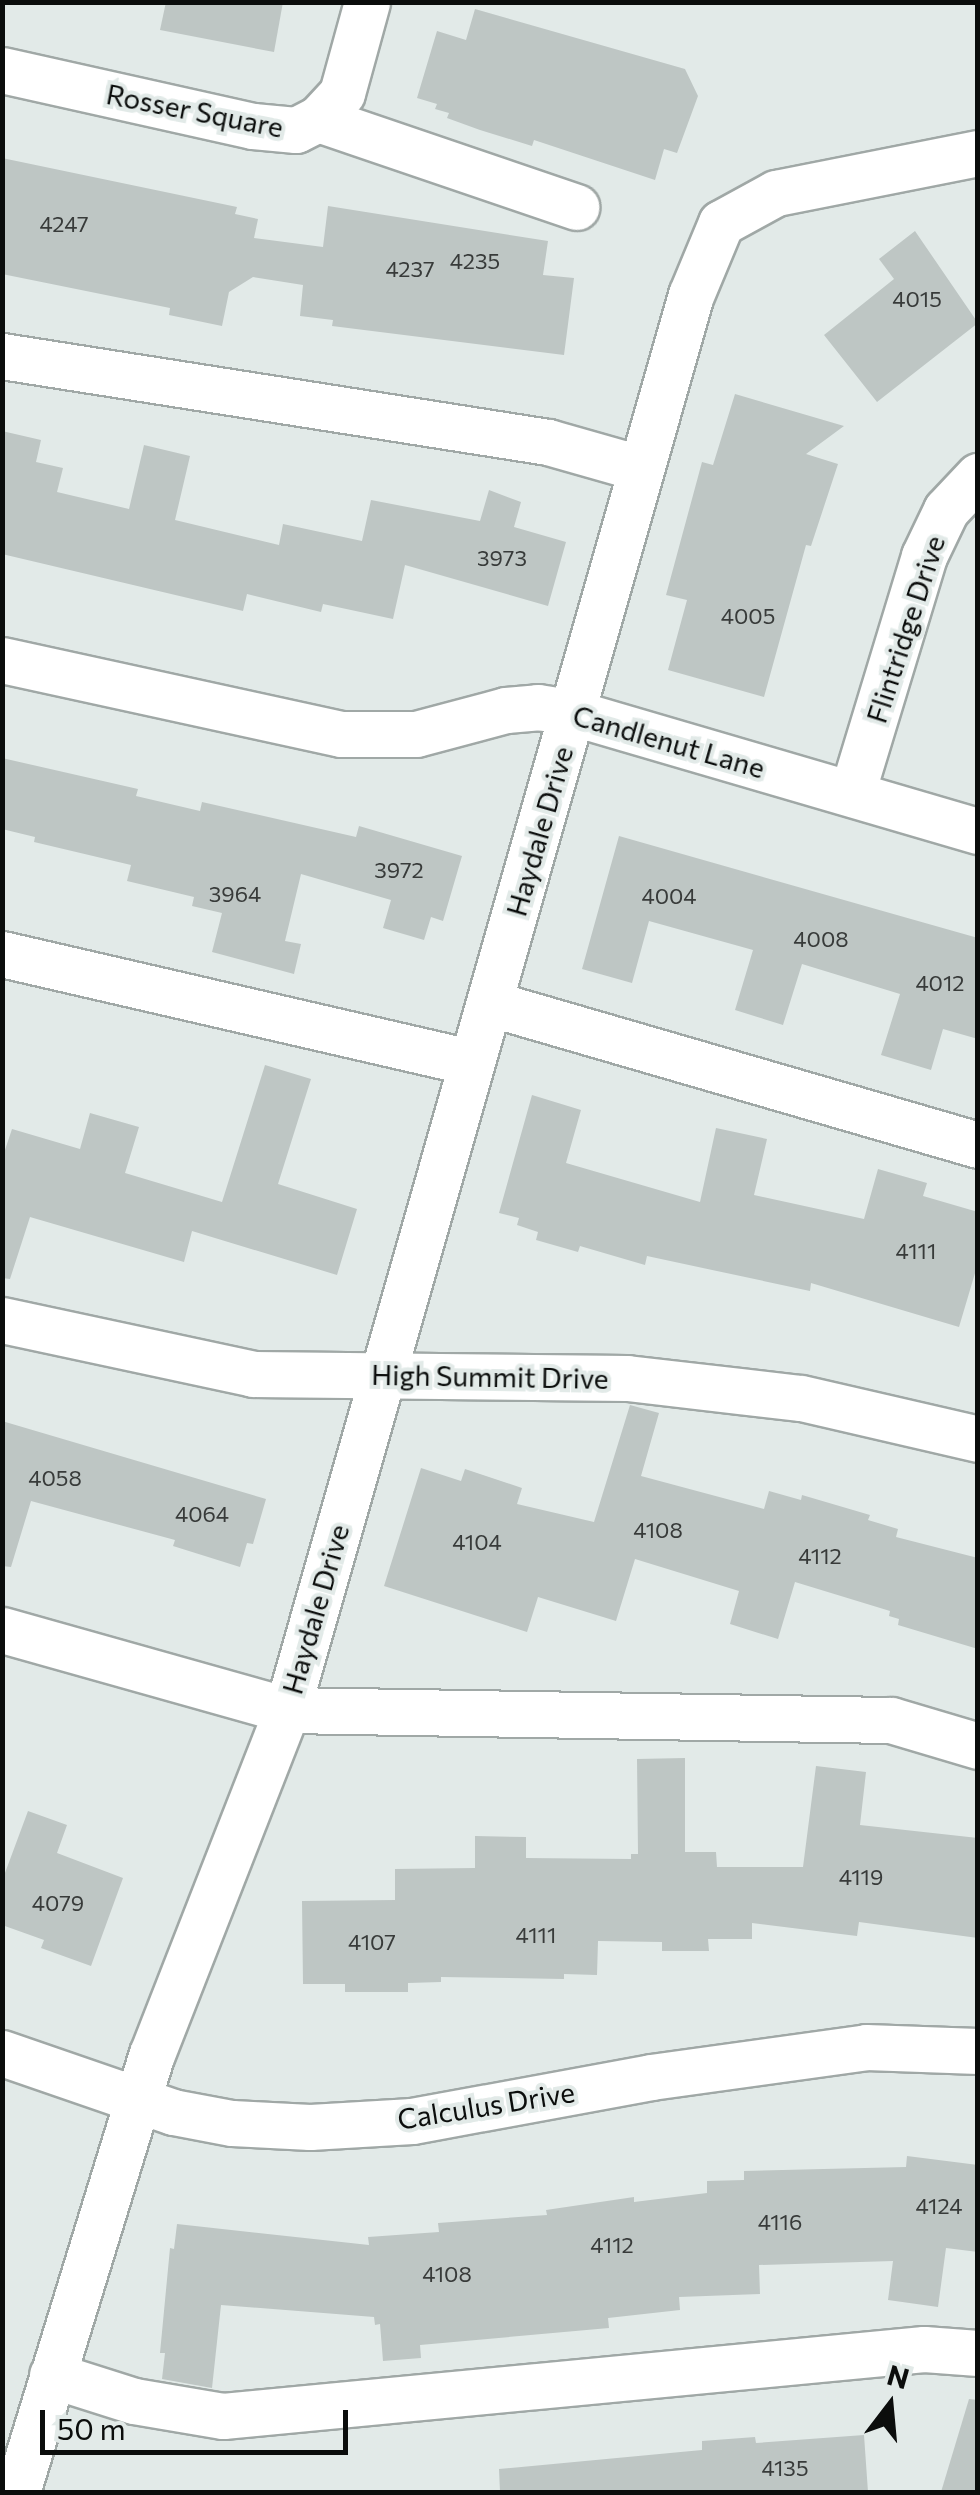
<!DOCTYPE html>
<html>
<head>
<meta charset="utf-8">
<style>
	body { margin:0 }
	#map { position:relative; width:980px; height:2495px; overflow:hidden; background:#e2eae8; font-family:Commissioner,sans-serif }
	div>[style] { position:absolute }
	[style*='--x'] { left:calc(var(--x)*1px); top:calc(var(--y)*1px); width:calc(var(--w)*1px); rotate:calc(var(--a)*1deg) }
	.building>* { inset:0; background:#bec6c4 }
	.roads { filter:drop-shadow(2px 0 #a0a8a6) drop-shadow(-2px 0 #a0a8a6) drop-shadow(0 2px #a0a8a6) drop-shadow(0 -2px #a0a8a6) }
	.minor>* { height:45px; margin:-22.5px; padding:0 22.5px; transform-origin:22.5px; border-radius:22.5px; background:#fff }
	span { translate:-50% -50%; white-space:nowrap; text-align:center; line-height:1.15; -webkit-text-stroke:8px #e2eae8; paint-order:stroke }
	.number-label { font-size:22px; color:#383b3a }
	.number-label span { -webkit-text-stroke-width:0 }
	.street-label { font-size:28px; color:#0b0d0c }
	.frame { position:absolute; inset:0; border:5px solid #0b0d0c; pointer-events:none }
	.north { position:absolute; left:840px; top:2355px; width:100px; height:100px; -webkit-text-stroke:8px #e2eae8; paint-order:stroke; rotate:16deg; font-size:28px; font-weight:700; line-height:40px; text-align:center; color:#0b0d0c }
	.north::after { content:''; display:block; margin:auto; width:35px; height:45px; background:#0b0d0c; clip-path:polygon(50% 0,100% 100%,50% 72%,0 100%) }
	.scale { position:absolute; left:40px; top:2410px; width:308px; height:45px; box-sizing:border-box; border:5px solid #0b0d0c; border-top:0; padding-left:12px; font-size:30px; line-height:35px; white-space:nowrap; color:#0b0d0c; -webkit-text-stroke:8px #e2eae8; paint-order:stroke }
</style>
</head>
<body>
<div id="map">
	<div class="building">
		<div style="clip-path:polygon(166px 2px,283px 2px,274px 52px,160px 30px)"></div>
		<div style="clip-path:polygon(475px 9px,685px 69px,698px 96px,677px 153px,664px 149px,655px 180px,534px 140px,532px 146px,480px 130px,447px 118px,449px 113px,435px 109px,437px 104px,417px 98px,437px 31px,466px 40px)"></div>
		<div style="clip-path:polygon(2px 158px,237px 207px,235px 214px,258px 219px,254px 238px,323px 247px,328px 206px,548px 241px,543px 275px,574px 278px,564px 355px,332px 326px,333px 320px,300px 316px,303px 285px,253px 277px,229px 292px,222px 326px,169px 315px,170px 308px,2px 274px)"></div>
		<div style="clip-path:polygon(915px 231px,978px 323px,877px 402px,824px 335px,894px 279px,879px 259px)"></div>
		<div style="clip-path:polygon(735px 394px,844px 426px,806px 454px,838px 464px,811px 546px,806px 545px,764px 697px,668px 670px,687px 600px,666px 595px,702px 462px,713px 465px)"></div>
		<div style="clip-path:polygon(2px 431px,41px 440px,36px 462px,63px 468px,57px 492px,129px 509px,144px 445px,190px 456px,175px 520px,279px 545px,283px 524px,362px 541px,371px 500px,480px 521px,489px 490px,521px 502px,514px 527px,566px 542px,548px 606px,405px 565px,393px 619px,323px 604px,321px 612px,247px 594px,243px 611px,2px 554px)"></div>
		<div style="clip-path:polygon(2px 758px,138px 789px,136px 796px,200px 811px,202px 802px,356px 837px,359px 826px,462px 856px,443px 921px,431px 917px,424px 940px,383px 928px,391px 900px,301px 874px,285px 941px,301px 944px,294px 974px,212px 952px,222px 913px,192px 906px,194px 897px,127px 881px,131px 865px,34px 842px,35px 837px,2px 829px)"></div>
		<div style="clip-path:polygon(619px 836px,978px 938px,978px 1039px,943px 1029px,931px 1070px,881px 1055px,900px 994px,802px 964px,783px 1025px,735px 1010px,753px 950px,649px 921px,632px 983px,582px 969px)"></div>
		<div style="clip-path:polygon(265px 1065px,311px 1079px,278px 1184px,357px 1209px,337px 1275px,192px 1231px,184px 1262px,30px 1217px,10px 1279px,2px 1278px,2px 1159px,12px 1129px,80px 1149px,90px 1113px,139px 1127px,125px 1173px,222px 1202px)"></div>
		<div style="clip-path:polygon(532px 1095px,581px 1110px,566px 1163px,700px 1202px,716px 1128px,767px 1139px,754px 1195px,864px 1219px,878px 1169px,927px 1183px,923px 1196px,978px 1212px,978px 1263px,959px 1327px,811px 1283px,810px 1291px,647px 1256px,645px 1265px,580px 1246px,578px 1252px,536px 1240px,538px 1232px,517px 1225px,519px 1218px,499px 1213px)"></div>
		<div style="clip-path:polygon(630px 1405px,659px 1413px,641px 1476px,764px 1509px,769px 1491px,801px 1500px,802px 1495px,870px 1515px,868px 1520px,898px 1529px,896px 1537px,978px 1558px,978px 1649px,898px 1625px,899px 1619px,889px 1616px,890px 1611px,795px 1582px,778px 1639px,730px 1624px,739px 1591px,635px 1559px,616px 1621px,538px 1597px,527px 1632px,384px 1586px,421px 1468px,461px 1481px,465px 1469px,522px 1488px,517px 1504px,594px 1522px)"></div>
		<div style="clip-path:polygon(2px 1421px,266px 1499px,253px 1544px,247px 1543px,240px 1567px,173px 1546px,175px 1540px,31px 1501px,11px 1567px,2px 1566px)"></div>
		<div style="clip-path:polygon(685px 1758px,685px 1852px,716px 1852px,717px 1867px,803px 1867px,816px 1766px,866px 1772px,860px 1825px,978px 1838px,978px 1938px,859px 1922px,857px 1936px,752px 1923px,752px 1939px,708px 1939px,709px 1951px,662px 1951px,662px 1942px,598px 1941px,597px 1975px,564px 1974px,564px 1979px,441px 1977px,441px 1982px,408px 1983px,408px 1992px,345px 1992px,345px 1984px,303px 1984px,302px 1901px,395px 1900px,395px 1869px,475px 1868px,475px 1836px,526px 1837px,526px 1858px,631px 1859px,631px 1854px,638px 1854px,637px 1759px)"></div>
		<div style="clip-path:polygon(28px 1811px,67px 1825px,57px 1853px,123px 1878px,91px 1966px,41px 1948px,44px 1940px,2px 1925px,2px 1881px)"></div>
		<div style="clip-path:polygon(907px 2156px,978px 2165px,978px 2252px,946px 2248px,938px 2307px,888px 2300px,893px 2261px,759px 2265px,760px 2294px,679px 2297px,680px 2310px,608px 2318px,609px 2328px,420px 2345px,421px 2358px,383px 2361px,380px 2324px,375px 2325px,374px 2317px,221px 2305px,212px 2388px,162px 2379px,165px 2353px,160px 2353px,170px 2248px,174px 2249px,177px 2224px,369px 2245px,368px 2237px,439px 2232px,438px 2223px,547px 2215px,546px 2210px,634px 2197px,634px 2202px,707px 2193px,707px 2181px,744px 2180px,744px 2171px,906px 2167px)"></div>
		<div style="clip-path:polygon(969px 2399px,978px 2400px,978px 2492px,941px 2492px)"></div>
		<div style="clip-path:polygon(864px 2435px,868px 2492px,500px 2492px,499px 2469px,702px 2450px,702px 2441px,755px 2437px,756px 2443px)"></div>
	</div>
	<div class="roads">
		<div class="minor">
			<div style="--x:2;--y:70;--w:257;--a:12.6"></div>
			<div style="--x:253;--y:126;--w:43;--a:5.3"></div>
			<div style="--x:296;--y:130;--w:25;--a:-27"></div>
			<div style="--x:318;--y:119;--w:35;--a:-47"></div>
			<div style="--x:342;--y:93;--w:94;--a:-74.6"></div>
			<div style="--x:318;--y:119;--w:273;--a:18.8"></div>
			<div style="--x:2;--y:356;--w:553;--a:8.95"></div>
			<div style="--x:548;--y:442;--w:95;--a:15.9"></div>
			<div style="--x:2;--y:660;--w:347;--a:12.3"></div>
			<div style="--x:341;--y:734;--w:75;--a:0"></div>
			<div style="--x:416;--y:734;--w:93;--a:-14.9"></div>
			<div style="--x:506;--y:710;--w:32;--a:-5"></div>
			<div style="--x:538;--y:707;--w:36;--a:9"></div>
			<div style="--x:574;--y:713;--w:421;--a:16.3"></div>
			<div style="--x:852;--y:793;--w:248;--a:-73.1"></div>
			<div style="--x:924;--y:556;--w:51;--a:-64.4"></div>
			<div style="--x:946;--y:510;--w:47;--a:-46.7"></div>
			<div style="--x:2;--y:954;--w:481;--a:13"></div>
			<div style="--x:489;--y:1003;--w:509;--a:16.19"></div>
			<div style="--x:2;--y:1320;--w:257;--a:12.1"></div>
			<div style="--x:253;--y:1374;--w:374;--a:0.6"></div>
			<div style="--x:627;--y:1378;--w:175;--a:6.6"></div>
			<div style="--x:801;--y:1398;--w:182;--a:13"></div>
			<div style="--x:2;--y:1630;--w:296;--a:15.7"></div>
			<div style="--x:287;--y:1710;--w:604;--a:0.95"></div>
			<div style="--x:891;--y:1720;--w:91;--a:16.6"></div>
			<div style="--x:2;--y:2053;--w:181;--a:19"></div>
			<div style="--x:173;--y:2112;--w:60;--a:10.6"></div>
			<div style="--x:232;--y:2123;--w:78;--a:2.9"></div>
			<div style="--x:310;--y:2127;--w:102;--a:-3.4"></div>
			<div style="--x:412;--y:2121;--w:243;--a:-10.4"></div>
			<div style="--x:651;--y:2077;--w:217;--a:-7.9"></div>
			<div style="--x:866;--y:2047;--w:112;--a:2"></div>
			<div style="--x:52;--y:2375;--w:86;--a:17.6"></div>
			<div style="--x:134;--y:2401;--w:90;--a:9.6"></div>
			<div style="--x:223;--y:2416;--w:704;--a:-5.46"></div>
			<div style="--x:924;--y:2349;--w:54;--a:4.2"></div>
			<div style="--x:17;--y:2492;--w:458;--a:-72.9"></div>
			<div style="--x:152;--y:2054;--w:370;--a:-68.6"></div>
			<div style="--x:287;--y:1710;--w:1472;--a:-74.07"></div>
			<div style="--x:691;--y:295;--w:78;--a:-67.4"></div>
			<div style="--x:721;--y:223;--w:63;--a:-28.6"></div>
			<div style="--x:776;--y:193;--w:206;--a:-11.2"></div>
		</div>
	</div>
	<div class="number-label">
		<span style="left:64px;top:224px">4247</span>
		<span style="left:475px;top:261px">4235</span>
		<span style="left:410px;top:269px">4237</span>
		<span style="left:917px;top:299px">4015</span>
		<span style="left:502px;top:558px">3973</span>
		<span style="left:748px;top:616px">4005</span>
		<span style="left:399px;top:870px">3972</span>
		<span style="left:235px;top:894px">3964</span>
		<span style="left:669px;top:896px">4004</span>
		<span style="left:821px;top:939px">4008</span>
		<span style="left:940px;top:983px">4012</span>
		<span style="left:916px;top:1251px">4111</span>
		<span style="left:55px;top:1478px">4058</span>
		<span style="left:202px;top:1514px">4064</span>
		<span style="left:658px;top:1530px">4108</span>
		<span style="left:477px;top:1542px">4104</span>
		<span style="left:820px;top:1556px">4112</span>
		<span style="left:861px;top:1877px">4119</span>
		<span style="left:58px;top:1903px">4079</span>
		<span style="left:536px;top:1935px">4111</span>
		<span style="left:372px;top:1942px">4107</span>
		<span style="left:939px;top:2206px">4124</span>
		<span style="left:780px;top:2222px">4116</span>
		<span style="left:612px;top:2245px">4112</span>
		<span style="left:447px;top:2274px">4108</span>
		<span style="left:785px;top:2468px">4135</span>
	</div>
	<div class="street-label">
		<span style="left:195px;top:110px;rotate:11deg">Rosser Square</span>
		<span style="left:905px;top:629px;rotate:-72deg">Flintridge Drive</span>
		<span style="left:669px;top:741px;rotate:16deg">Candlenut Lane</span>
		<span style="left:539px;top:831px;rotate:-74deg">Haydale Drive</span>
		<span style="left:490px;top:1376px;rotate:1deg">High Summit Drive</span>
		<span style="left:315px;top:1609px;rotate:-74deg">Haydale Drive</span>
		<span style="left:486px;top:2105px;rotate:-9deg">Calculus Drive</span>
	</div>
	<div class="frame"></div>
	<div class="north">N</div>
	<div class="scale">50 m</div>
</div>
</body>
</html>
